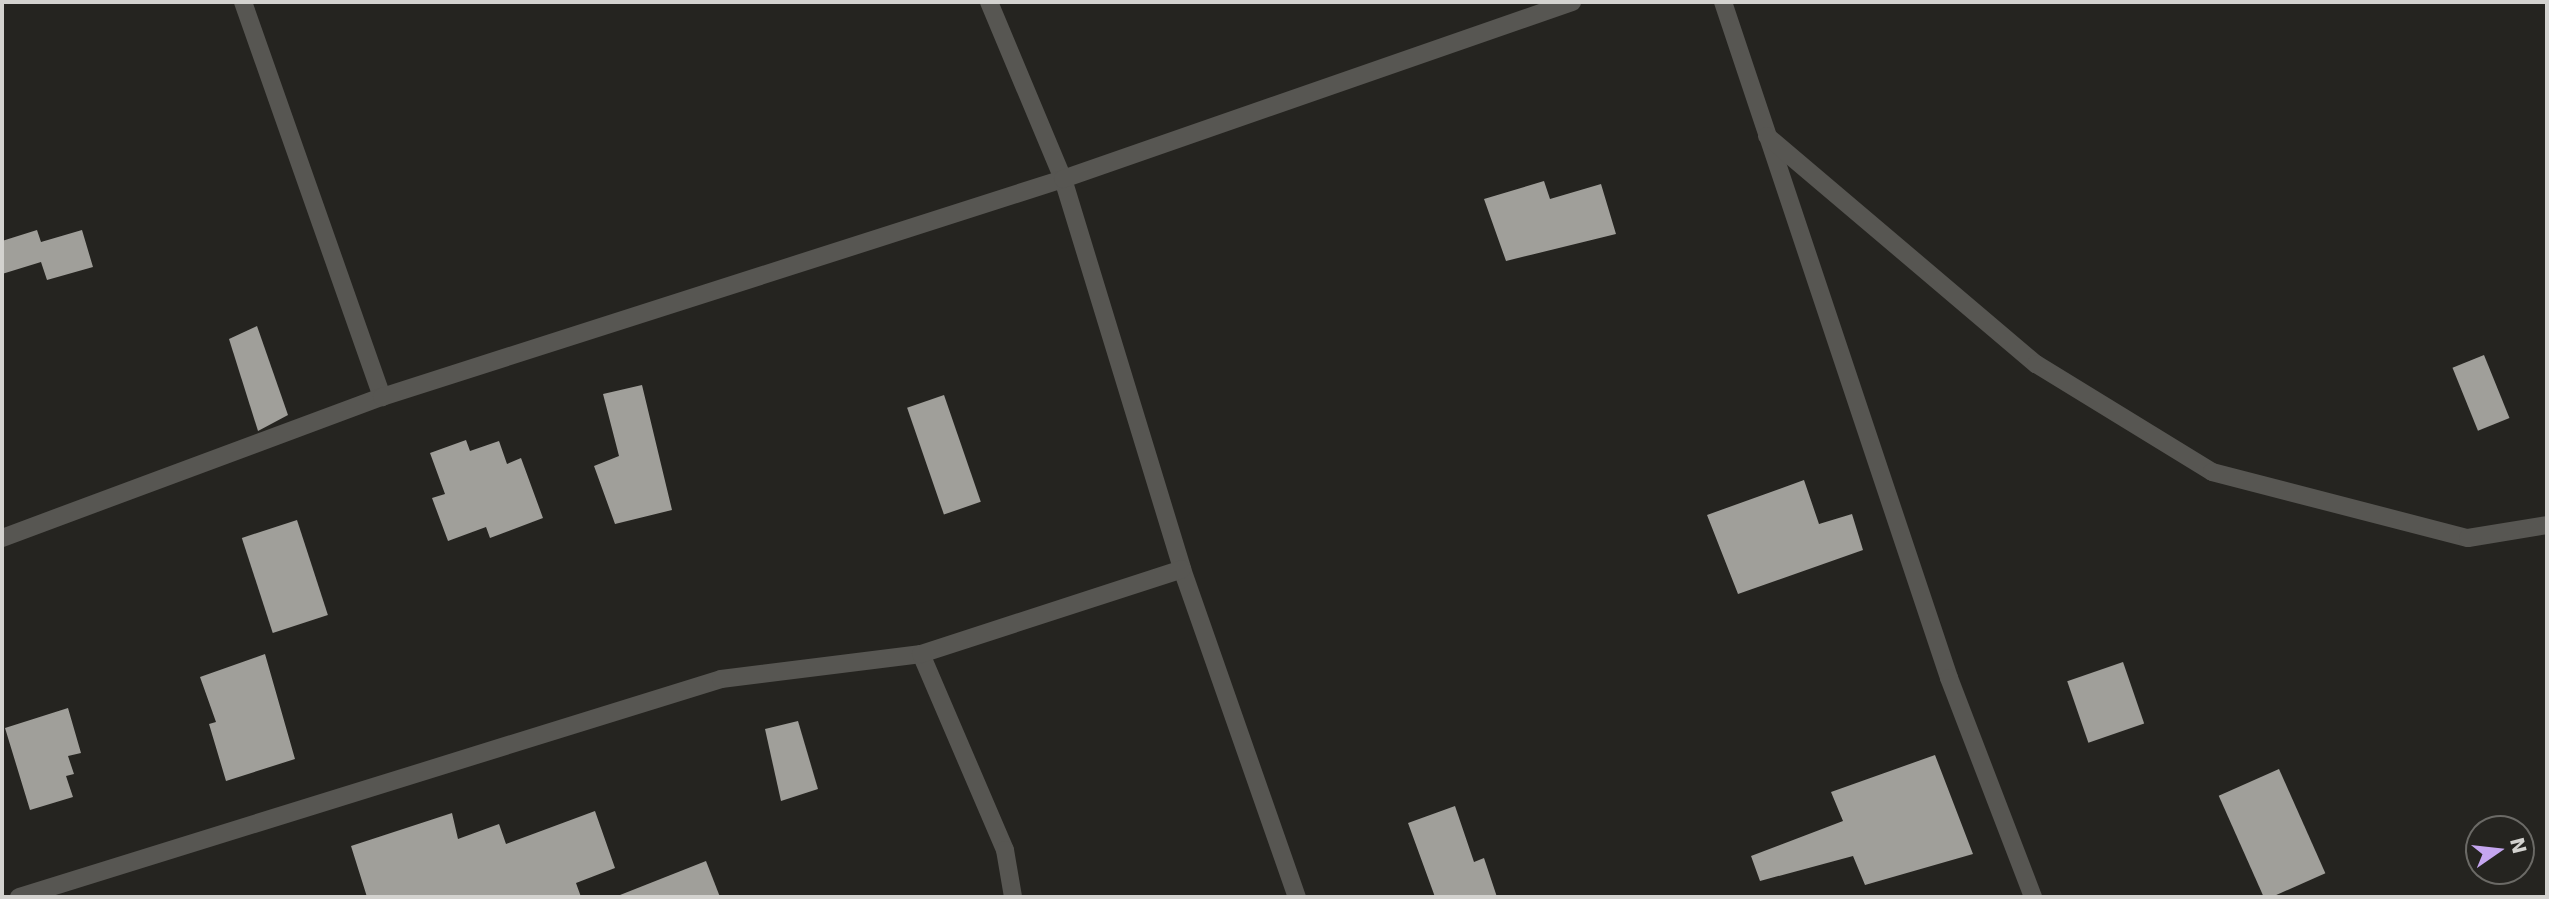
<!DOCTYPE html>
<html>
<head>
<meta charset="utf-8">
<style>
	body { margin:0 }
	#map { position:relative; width:2549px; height:899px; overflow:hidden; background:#252420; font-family:"DejaVu Sans",sans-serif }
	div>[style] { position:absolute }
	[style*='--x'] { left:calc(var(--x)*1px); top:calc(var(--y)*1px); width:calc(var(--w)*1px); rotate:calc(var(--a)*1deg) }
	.building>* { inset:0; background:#a09f9a; transform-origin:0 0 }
	.minor>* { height:18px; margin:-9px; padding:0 9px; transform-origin:9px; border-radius:9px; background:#575652 }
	span { translate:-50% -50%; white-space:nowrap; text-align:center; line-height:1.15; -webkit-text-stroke:7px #252420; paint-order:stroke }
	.frame { position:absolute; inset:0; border:4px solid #d3d2cf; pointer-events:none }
	.north { position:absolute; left:2465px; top:815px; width:70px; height:70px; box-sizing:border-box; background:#252420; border:2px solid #6b6a66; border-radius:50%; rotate:76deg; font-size:19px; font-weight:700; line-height:28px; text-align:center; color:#d3d2cf }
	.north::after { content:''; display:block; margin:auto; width:24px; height:32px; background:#c5a6f0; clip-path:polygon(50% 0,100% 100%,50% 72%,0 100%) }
</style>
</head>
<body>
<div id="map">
	<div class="building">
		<div style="clip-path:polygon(1544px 181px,1550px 199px,1601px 184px,1616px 234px,1506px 261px,1484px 199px)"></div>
		<div style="clip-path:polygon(37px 230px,41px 242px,82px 230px,93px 267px,47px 280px,41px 262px,2px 274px,2px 241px)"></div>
		<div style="clip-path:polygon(257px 326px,288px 415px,258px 431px,229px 339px)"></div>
		<div style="left:2484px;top:355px;width:68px;height:34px;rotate:68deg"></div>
		<div style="clip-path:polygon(642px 385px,672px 510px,615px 524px,594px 466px,619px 456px,603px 394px)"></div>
		<div style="left:944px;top:395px;width:113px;height:39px;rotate:71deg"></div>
		<div style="clip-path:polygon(466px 440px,470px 451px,499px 441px,507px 464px,521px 458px,543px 518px,490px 538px,486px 527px,448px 541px,432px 498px,445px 494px,430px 453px)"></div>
		<div style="clip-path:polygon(1804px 480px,1819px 524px,1852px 514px,1863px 550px,1738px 594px,1707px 515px)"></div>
		<div style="left:297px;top:520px;width:100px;height:58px;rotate:72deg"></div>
		<div style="clip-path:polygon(265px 654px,295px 759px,226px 781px,209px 724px,216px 722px,200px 677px)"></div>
		<div style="left:2123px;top:662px;width:65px;height:59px;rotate:71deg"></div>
		<div style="clip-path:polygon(68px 708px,81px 753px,68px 756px,74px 774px,66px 776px,73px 797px,30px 810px,5px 728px)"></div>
		<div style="clip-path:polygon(798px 721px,818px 789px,781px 801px,765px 729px)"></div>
		<div style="clip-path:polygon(1935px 755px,1973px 854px,1865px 885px,1853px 856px,1760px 881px,1751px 856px,1843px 821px,1831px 792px)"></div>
		<div style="left:2279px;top:769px;width:114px;height:66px;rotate:66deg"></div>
		<div style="clip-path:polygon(1455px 806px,1474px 862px,1484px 858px,1497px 897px,1435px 897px,1408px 823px)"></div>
		<div style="clip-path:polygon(595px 811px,615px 868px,576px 883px,581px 897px,367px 897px,351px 846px,452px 813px,458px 839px,499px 824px,506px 844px)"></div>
		<div style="clip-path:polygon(706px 861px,720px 897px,620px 897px,620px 895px)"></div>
	</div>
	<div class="minor">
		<div style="--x:243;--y:2;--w:419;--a:70.6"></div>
		<div style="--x:989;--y:2;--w:192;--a:67.3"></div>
		<div style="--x:1063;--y:179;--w:408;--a:73"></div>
		<div style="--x:1182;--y:569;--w:348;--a:70.7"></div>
		<div style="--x:1723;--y:2;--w:713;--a:71.51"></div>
		<div style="--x:1949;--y:678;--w:235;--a:69"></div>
		<div style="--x:1767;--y:136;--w:353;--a:40.3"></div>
		<div style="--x:2036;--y:364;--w:206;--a:31.5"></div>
		<div style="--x:2212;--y:472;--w:264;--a:14.5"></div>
		<div style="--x:2468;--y:538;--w:80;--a:-9.3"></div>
		<div style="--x:2;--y:538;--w:405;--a:-20.4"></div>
		<div style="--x:382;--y:397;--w:715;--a:-17.75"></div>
		<div style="--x:1063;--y:179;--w:539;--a:-19.17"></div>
		<div style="--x:921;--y:654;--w:213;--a:66.8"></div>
		<div style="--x:1005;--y:850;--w:48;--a:80.3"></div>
		<div style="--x:19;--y:897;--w:735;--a:-17.25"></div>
		<div style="--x:721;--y:679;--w:202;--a:-7.1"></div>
		<div style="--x:921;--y:654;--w:274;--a:-18"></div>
	</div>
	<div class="frame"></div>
	<div class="north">N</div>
</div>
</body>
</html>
